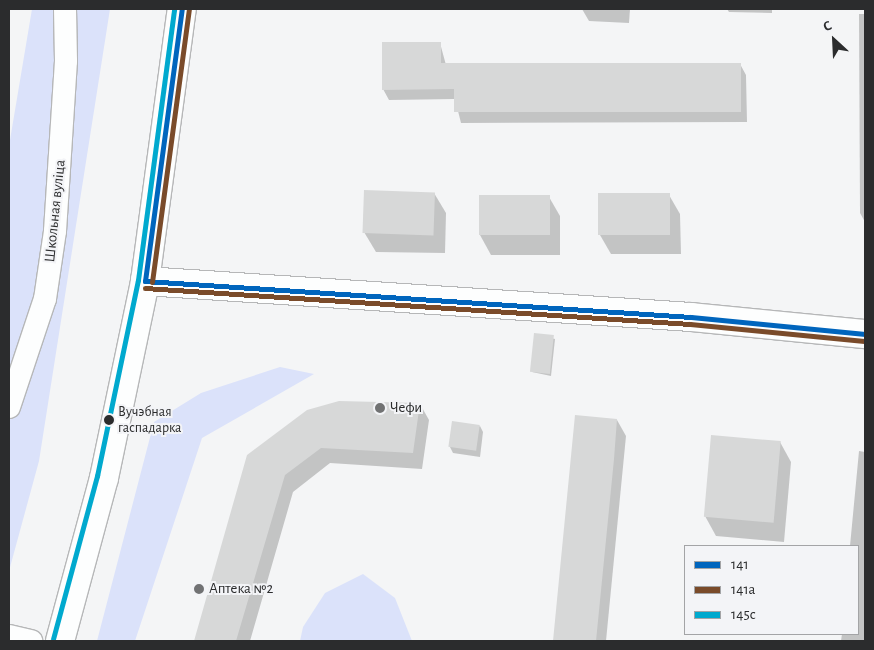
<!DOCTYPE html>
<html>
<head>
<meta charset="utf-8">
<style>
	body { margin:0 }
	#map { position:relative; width:874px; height:650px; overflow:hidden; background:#f4f5f6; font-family:"Alegreya Sans",sans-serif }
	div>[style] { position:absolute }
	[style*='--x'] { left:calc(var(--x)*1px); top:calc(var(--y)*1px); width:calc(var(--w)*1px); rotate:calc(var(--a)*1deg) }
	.green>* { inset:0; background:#dbe2fa }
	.shadow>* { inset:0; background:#0003 }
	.building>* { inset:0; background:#d7d8d8; transform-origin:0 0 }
	.roads { filter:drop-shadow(1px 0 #b6b7b8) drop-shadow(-1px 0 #b6b7b8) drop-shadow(0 1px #b6b7b8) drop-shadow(0 -1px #b6b7b8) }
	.street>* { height:22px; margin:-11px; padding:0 11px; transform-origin:11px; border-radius:11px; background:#fdfefe }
	.secondary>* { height:28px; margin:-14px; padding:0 14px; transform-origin:14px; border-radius:14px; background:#fdfefe }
	.bus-1>* { height:5px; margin:-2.5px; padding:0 2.5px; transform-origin:2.5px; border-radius:2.5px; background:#0065bd }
	.bus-2>* { height:5px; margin:-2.5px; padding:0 2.5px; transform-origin:2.5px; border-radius:2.5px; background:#7a4b2a }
	.bus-3>* { height:5px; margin:-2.5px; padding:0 2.5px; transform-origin:2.5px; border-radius:2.5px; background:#00a9ce }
	.dots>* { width:14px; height:14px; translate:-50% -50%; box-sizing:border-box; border:2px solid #f3f4f7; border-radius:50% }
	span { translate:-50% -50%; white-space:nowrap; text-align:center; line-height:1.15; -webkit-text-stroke:4px #f3f4f7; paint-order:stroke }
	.bus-label { font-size:14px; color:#2b2c2d }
	.left { translate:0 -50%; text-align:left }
	.street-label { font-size:15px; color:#2b2c2d }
	.poi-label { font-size:15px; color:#2b2c2d }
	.frame { position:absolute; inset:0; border:10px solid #2b2c2d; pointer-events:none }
	.legend { position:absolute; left:684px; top:545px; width:175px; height:90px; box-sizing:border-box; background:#f3f4f7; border:1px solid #a3a4a6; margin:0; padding:6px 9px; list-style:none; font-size:15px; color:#2b2c2d }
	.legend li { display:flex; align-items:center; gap:10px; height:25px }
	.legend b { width:25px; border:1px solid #a3a4a6 }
	.north { position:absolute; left:809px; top:15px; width:50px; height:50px; -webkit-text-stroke:4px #f3f4f7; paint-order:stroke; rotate:335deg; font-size:14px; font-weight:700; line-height:20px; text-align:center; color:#2b2c2d }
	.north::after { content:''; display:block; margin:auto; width:18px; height:22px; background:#2b2c2d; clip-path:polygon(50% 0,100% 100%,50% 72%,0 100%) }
</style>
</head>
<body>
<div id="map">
	<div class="green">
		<div style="clip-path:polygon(32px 9px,110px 9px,39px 461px,9px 571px,9px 146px)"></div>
		<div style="clip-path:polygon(280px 367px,314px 374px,202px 438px,135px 641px,97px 641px,154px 422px,201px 393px)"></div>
		<div style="clip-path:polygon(363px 574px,395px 598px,412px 641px,300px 641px,303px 627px,325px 593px)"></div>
	</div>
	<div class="shadow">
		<div style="clip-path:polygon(582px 9px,630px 9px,629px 23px,589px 21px)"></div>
		<div style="clip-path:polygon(727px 9px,772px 9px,772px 13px,729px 12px)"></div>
		<div style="clip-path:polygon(859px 14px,865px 14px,865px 222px,860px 213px)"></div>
		<div style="clip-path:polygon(440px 43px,446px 65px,740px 64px,746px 75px,747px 122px,461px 123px,455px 99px,389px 100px,383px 89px)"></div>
		<div style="clip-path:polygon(434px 193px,446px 213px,445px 253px,376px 252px,364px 232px)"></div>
		<div style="clip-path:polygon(669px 195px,680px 214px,681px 254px,611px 254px,600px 235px)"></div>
		<div style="clip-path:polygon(480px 196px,549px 197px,560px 216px,560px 255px,491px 255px,480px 235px)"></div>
		<div style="clip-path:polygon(535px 334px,555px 339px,551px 376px,532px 372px)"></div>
		<div style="clip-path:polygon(420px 404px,429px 420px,422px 469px,330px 463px,293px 492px,250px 641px,195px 641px,248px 456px)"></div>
		<div style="clip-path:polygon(576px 416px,617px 420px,626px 436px,606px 641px,554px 641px)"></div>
		<div style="clip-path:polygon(480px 426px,483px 432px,480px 457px,453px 453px,450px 447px)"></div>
		<div style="clip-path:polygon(780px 442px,791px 462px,784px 542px,716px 536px,705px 516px)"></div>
		<div style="clip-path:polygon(859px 451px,865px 452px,865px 641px,841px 641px,842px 634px,858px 634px,858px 546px,850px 546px)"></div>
	</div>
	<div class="building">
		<div style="clip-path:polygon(382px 42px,441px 42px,441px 63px,741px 63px,741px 112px,454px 112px,454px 89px,382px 90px)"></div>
		<div style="left:364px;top:190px;width:71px;height:43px;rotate:2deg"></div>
		<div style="left:670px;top:193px;width:42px;height:72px;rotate:90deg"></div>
		<div style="left:479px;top:195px;width:71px;height:40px"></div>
		<div style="left:534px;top:333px;width:20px;height:39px;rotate:6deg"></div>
		<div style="clip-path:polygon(339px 401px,420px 403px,413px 453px,321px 448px,285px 475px,236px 641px,194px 641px,247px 455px,307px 410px)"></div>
		<div style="clip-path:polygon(575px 415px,617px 419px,614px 459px,596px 641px,553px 641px)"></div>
		<div style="left:452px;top:421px;width:28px;height:26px;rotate:8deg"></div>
		<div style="left:711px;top:435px;width:70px;height:82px;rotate:5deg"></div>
	</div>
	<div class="roads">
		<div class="street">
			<div style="--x:9;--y:407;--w:114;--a:-71.6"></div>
			<div style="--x:45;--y:299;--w:69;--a:-81.6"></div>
			<div style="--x:55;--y:231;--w:170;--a:-86.3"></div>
			<div style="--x:66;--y:61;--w:52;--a:-91.1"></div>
			<div style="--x:9;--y:636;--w:23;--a:13"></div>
		</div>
		<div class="secondary">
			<div style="--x:145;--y:281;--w:547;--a:3.77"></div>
			<div style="--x:691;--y:317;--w:175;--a:5.6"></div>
			<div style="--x:60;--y:641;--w:169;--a:-74.9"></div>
			<div style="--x:104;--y:478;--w:201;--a:-78.2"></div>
			<div style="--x:145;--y:281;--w:275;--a:-82.3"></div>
		</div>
	</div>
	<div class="bus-1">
		<div style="--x:145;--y:281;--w:547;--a:3.77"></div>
		<div style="--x:691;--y:317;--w:175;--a:5.6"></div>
		<div style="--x:145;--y:281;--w:275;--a:-82.3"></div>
	</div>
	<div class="bus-2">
		<div style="--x:152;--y:282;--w:275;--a:-82.3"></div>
		<div style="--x:145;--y:288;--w:546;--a:3.78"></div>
		<div style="--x:690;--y:324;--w:175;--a:5.6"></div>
	</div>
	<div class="bus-3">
		<div style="--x:53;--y:639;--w:169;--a:-74.9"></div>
		<div style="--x:97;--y:476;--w:200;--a:-78.2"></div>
		<div style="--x:138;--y:280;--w:273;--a:-82.4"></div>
	</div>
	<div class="dots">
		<div style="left:380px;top:408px;background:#717273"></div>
		<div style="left:109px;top:420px;background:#2b2c2d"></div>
		<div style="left:199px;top:589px;background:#717273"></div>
	</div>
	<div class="bus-label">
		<span class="left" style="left:118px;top:420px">Вучэбная<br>гаспадарка</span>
	</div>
	<div class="street-label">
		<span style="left:55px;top:211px;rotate:-84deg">Школьная вуліца</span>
	</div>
	<div class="poi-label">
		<span class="left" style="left:390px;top:408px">Чефи</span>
		<span class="left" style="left:209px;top:589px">Аптека №2</span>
	</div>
	<div class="frame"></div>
	<ul class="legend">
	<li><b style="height:6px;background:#0065bd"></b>141</li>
	<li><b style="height:6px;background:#7a4b2a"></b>141а</li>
	<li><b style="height:6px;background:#00a9ce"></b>145с</li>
	</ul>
	<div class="north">С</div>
</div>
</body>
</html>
